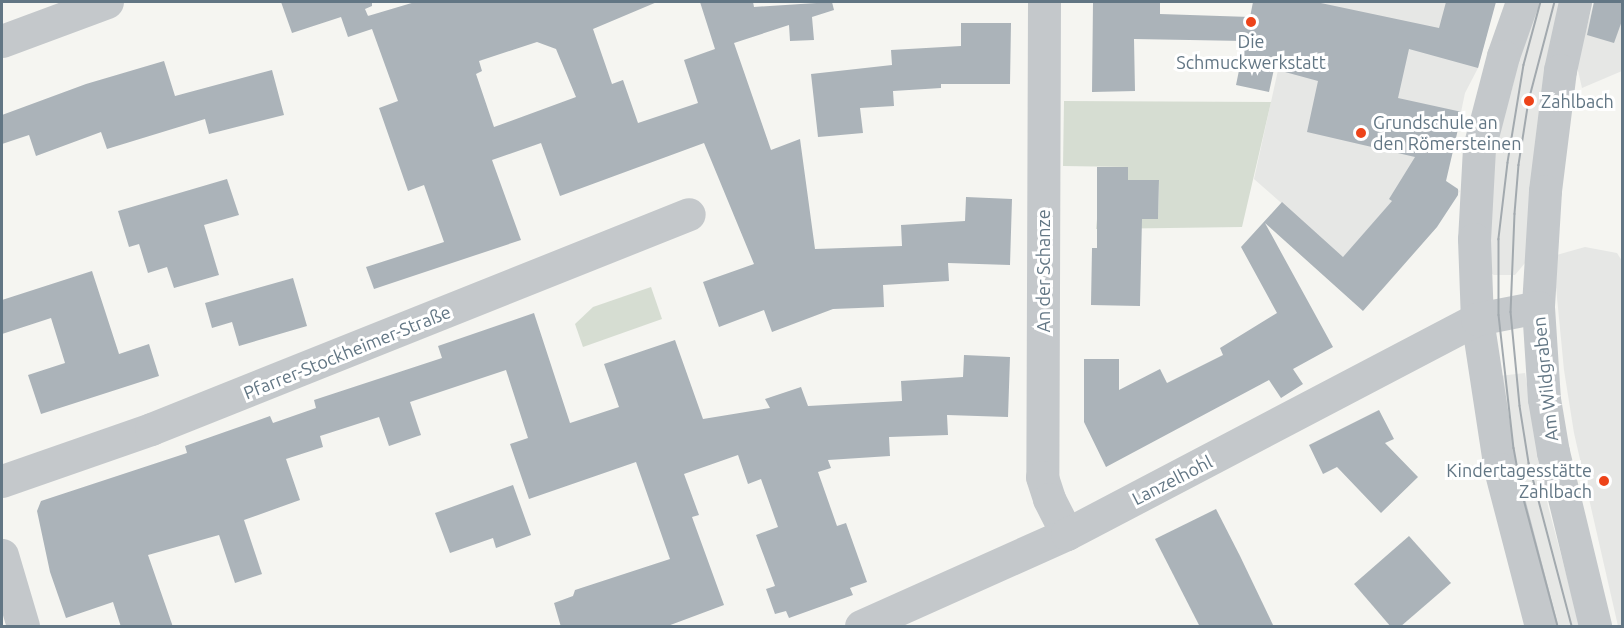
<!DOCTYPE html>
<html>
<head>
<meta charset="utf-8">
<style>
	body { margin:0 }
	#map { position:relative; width:1624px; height:628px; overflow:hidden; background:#f5f5f1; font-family:Ubuntu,sans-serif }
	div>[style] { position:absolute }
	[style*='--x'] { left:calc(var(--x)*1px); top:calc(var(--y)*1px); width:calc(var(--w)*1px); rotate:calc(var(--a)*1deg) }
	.built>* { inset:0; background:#e6e7e5 }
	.green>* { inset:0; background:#d6ddd2 }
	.building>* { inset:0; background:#abb3b9 }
	.minor>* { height:33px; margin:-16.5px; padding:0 16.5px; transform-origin:16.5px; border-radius:16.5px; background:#c4c8cb }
	.tram>* { height:1.5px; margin:-0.75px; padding:0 0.75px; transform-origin:0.75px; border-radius:0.75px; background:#a2a9ae }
	.dots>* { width:16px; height:16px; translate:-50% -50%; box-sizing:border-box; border:3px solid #fff; border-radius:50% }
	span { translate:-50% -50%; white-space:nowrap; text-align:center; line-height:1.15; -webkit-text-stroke:6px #fff; paint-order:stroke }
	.poi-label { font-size:18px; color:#627684 }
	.left { translate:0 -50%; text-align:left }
	.right { translate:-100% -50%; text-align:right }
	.street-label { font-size:18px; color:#627684 }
	.frame { position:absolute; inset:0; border:3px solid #627684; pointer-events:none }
</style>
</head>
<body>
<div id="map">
	<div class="built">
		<div style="clip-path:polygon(1293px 2px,1495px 3px,1478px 68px,1465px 93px,1452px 155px,1443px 179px,1460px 191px,1436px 228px,1381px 291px,1254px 179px)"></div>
		<div style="clip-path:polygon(1532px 2px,1563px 2px,1544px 97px,1525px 263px,1515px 275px,1494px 275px,1489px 272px,1484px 219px,1503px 92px,1511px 93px)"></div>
		<div style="clip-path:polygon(1594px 2px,1622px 2px,1622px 71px,1582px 88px,1576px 62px)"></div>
		<div style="clip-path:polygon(1585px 247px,1617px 253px,1622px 261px,1622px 626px,1618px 626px,1574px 433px,1564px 370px,1553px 256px)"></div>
		<div style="clip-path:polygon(1525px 373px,1548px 506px,1580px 626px,1551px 626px,1516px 493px,1499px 376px)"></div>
	</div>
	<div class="green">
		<div style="clip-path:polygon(1064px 101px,1271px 102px,1242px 227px,1096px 229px,1097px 219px,1158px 219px,1159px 180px,1128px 180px,1127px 167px,1063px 166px)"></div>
		<div style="clip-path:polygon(651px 287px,662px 319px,583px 347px,575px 324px,593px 307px)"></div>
	</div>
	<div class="building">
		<div style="clip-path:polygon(evenodd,281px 2px,372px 2px,372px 6px,365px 9px,368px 16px,415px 2px,657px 2px,593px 29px,612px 84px,623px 80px,638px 123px,698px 103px,684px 60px,715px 49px,700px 2px,753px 2px,754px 7px,832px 2px,834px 10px,812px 17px,814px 40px,790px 41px,789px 25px,734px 43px,771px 150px,800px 139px,815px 249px,902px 246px,901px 225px,965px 221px,966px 197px,1012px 199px,1010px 265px,948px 263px,949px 281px,883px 285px,884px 307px,833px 309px,772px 332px,764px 310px,719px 327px,703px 282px,754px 264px,704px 143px,560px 196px,541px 143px,492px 160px,521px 240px,374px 289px,366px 267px,444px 242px,424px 185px,408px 191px,379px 108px,398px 101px,372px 29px,348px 37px,341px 17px,292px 33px,281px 2px,537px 42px,556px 49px,576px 97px,494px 127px,476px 74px,482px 71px,479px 61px,537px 42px)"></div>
		<div style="clip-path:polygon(1093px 2px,1160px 2px,1160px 14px,1250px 17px,1253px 2px,1316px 2px,1439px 28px,1446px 2px,1496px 2px,1478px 68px,1409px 49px,1398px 98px,1462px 112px,1446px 181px,1458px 189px,1458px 195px,1437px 227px,1363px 311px,1265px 223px,1333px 347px,1293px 369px,1303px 384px,1281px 398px,1269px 380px,1106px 467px,1084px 422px,1084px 359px,1119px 359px,1119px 390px,1160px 369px,1167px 383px,1223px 355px,1220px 348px,1277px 313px,1241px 247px,1282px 202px,1343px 257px,1392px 201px,1389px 199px,1415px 157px,1307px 132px,1318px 81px,1274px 69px,1269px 92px,1236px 85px,1245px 41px,1134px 39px,1135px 91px,1092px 92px)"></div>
		<div style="clip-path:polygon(1594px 2px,1623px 2px,1623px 18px,1614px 43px,1587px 35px)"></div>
		<div style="clip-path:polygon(961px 23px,1011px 23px,1010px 84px,941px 84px,941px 88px,893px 91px,894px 106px,860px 108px,863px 133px,818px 137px,811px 74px,892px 65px,891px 50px,961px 46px)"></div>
		<div style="clip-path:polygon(164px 61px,175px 96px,272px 70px,284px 115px,209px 134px,205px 119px,107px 149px,101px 132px,36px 156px,29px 135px,2px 144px,2px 115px,86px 84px)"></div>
		<div style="clip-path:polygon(1097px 167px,1128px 167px,1128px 180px,1159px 180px,1158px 219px,1142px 219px,1140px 306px,1091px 305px,1092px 248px,1097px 248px)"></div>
		<div style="clip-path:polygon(227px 179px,239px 215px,204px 225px,219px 275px,174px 288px,167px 267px,148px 273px,139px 244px,129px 247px,118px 211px)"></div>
		<div style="clip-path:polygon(92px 271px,119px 354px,149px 344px,159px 376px,41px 414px,28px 375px,65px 363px,51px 318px,2px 334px,2px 300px)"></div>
		<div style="clip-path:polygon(293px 278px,307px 326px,239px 346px,232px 322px,212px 328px,205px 303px)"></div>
		<div style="clip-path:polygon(534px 313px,570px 423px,619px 407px,604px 364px,675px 340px,703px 419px,770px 408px,765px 399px,801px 387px,808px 406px,902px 401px,901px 381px,963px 377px,964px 355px,1010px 357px,1008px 417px,947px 415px,948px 435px,889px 437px,890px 456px,828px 460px,831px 468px,818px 472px,837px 526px,846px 523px,867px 582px,850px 588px,853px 595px,789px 618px,786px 611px,775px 614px,766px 589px,775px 586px,756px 535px,778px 527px,761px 479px,748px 484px,738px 455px,684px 474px,699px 515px,692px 517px,724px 605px,665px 627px,561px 627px,554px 603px,573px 596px,575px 590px,670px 559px,636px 462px,529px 499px,510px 444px,528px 438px,506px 370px,410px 402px,421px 435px,389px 446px,379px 417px,320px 436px,323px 447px,286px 459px,300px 500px,244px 520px,262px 574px,235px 583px,219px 535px,148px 555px,173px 627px,121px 627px,113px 602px,66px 618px,50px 572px,37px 511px,41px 501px,187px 453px,185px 446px,270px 416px,273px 423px,316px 408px,314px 400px,442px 358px,438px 346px)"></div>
		<div style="clip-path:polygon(1379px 410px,1394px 439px,1385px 443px,1418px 477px,1381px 513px,1337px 467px,1323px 474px,1309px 445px)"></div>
		<div style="clip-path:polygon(513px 485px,531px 535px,496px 548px,493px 538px,450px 553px,435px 513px)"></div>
		<div style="clip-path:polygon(1216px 509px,1240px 556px,1274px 627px,1200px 627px,1155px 539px)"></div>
		<div style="clip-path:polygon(1409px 536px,1451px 583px,1400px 627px,1391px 627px,1354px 584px)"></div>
	</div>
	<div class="minor">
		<div style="--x:1044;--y:2;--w:475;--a:90.2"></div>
		<div style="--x:1042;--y:477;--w:23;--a:72"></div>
		<div style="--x:1049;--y:499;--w:39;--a:63"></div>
		<div style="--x:1522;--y:2;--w:57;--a:109.4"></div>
		<div style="--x:1503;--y:56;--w:95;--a:104.6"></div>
		<div style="--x:1479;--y:148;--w:91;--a:93.1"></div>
		<div style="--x:1474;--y:239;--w:80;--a:87.9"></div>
		<div style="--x:1477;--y:319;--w:152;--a:81.3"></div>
		<div style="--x:1500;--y:469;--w:162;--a:75.4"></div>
		<div style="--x:1575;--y:2;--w:70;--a:102.4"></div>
		<div style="--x:1560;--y:70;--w:122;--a:97.1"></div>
		<div style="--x:1545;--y:191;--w:116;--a:93.5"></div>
		<div style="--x:1538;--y:307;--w:92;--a:86.3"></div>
		<div style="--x:1544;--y:399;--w:54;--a:80.4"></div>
		<div style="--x:1553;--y:452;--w:179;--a:76.4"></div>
		<div style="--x:2;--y:41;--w:112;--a:-20.4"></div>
		<div style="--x:2;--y:481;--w:158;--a:-19.2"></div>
		<div style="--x:151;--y:429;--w:579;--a:-21.78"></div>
		<div style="--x:2;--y:555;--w:74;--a:73.5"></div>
		<div style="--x:861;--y:626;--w:226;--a:-24.1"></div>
		<div style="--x:1067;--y:534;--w:463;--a:-27.7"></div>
		<div style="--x:1477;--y:319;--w:62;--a:-11.1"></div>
	</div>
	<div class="tram">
		<div style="--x:1541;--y:2;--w:65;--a:105.1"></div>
		<div style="--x:1524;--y:65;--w:99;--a:99.3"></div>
		<div style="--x:1508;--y:163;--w:77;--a:96.8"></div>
		<div style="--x:1499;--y:239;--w:76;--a:90"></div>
		<div style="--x:1499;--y:315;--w:134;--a:83.6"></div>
		<div style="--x:1514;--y:448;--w:45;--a:79.7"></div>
		<div style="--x:1522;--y:492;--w:139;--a:75"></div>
		<div style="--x:1555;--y:2;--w:102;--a:104.7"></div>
		<div style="--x:1529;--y:101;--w:65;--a:98.9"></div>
		<div style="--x:1519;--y:165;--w:49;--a:94.7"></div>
		<div style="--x:1515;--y:214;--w:98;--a:92.3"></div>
		<div style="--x:1511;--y:312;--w:94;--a:84.5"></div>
		<div style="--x:1520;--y:406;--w:58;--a:81"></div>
		<div style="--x:1529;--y:463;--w:169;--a:75.2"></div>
	</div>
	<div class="dots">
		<div style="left:1251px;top:22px;background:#ed4319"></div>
		<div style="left:1529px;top:101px;background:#ed4319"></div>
		<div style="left:1361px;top:133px;background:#ed4319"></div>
		<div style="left:1604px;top:481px;background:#ed4319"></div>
	</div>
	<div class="poi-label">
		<span style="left:1251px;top:52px">Die<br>Schmuckwerkstatt</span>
		<span class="left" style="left:1541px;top:101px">Zahlbach</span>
		<span class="left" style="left:1373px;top:133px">Grundschule an<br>den Römersteinen</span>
		<span class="right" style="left:1592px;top:481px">Kindertagesstätte<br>Zahlbach</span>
	</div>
	<div class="street-label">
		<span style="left:1043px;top:271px;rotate:-90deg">An der Schanze</span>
		<span style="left:347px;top:352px;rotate:-22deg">Pfarrer-Stockheimer-Straße</span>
		<span style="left:1545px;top:379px;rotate:-96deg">Am Wildgraben</span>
		<span style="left:1172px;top:480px;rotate:-27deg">Lanzelhohl</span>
	</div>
	<div class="frame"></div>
</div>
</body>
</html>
